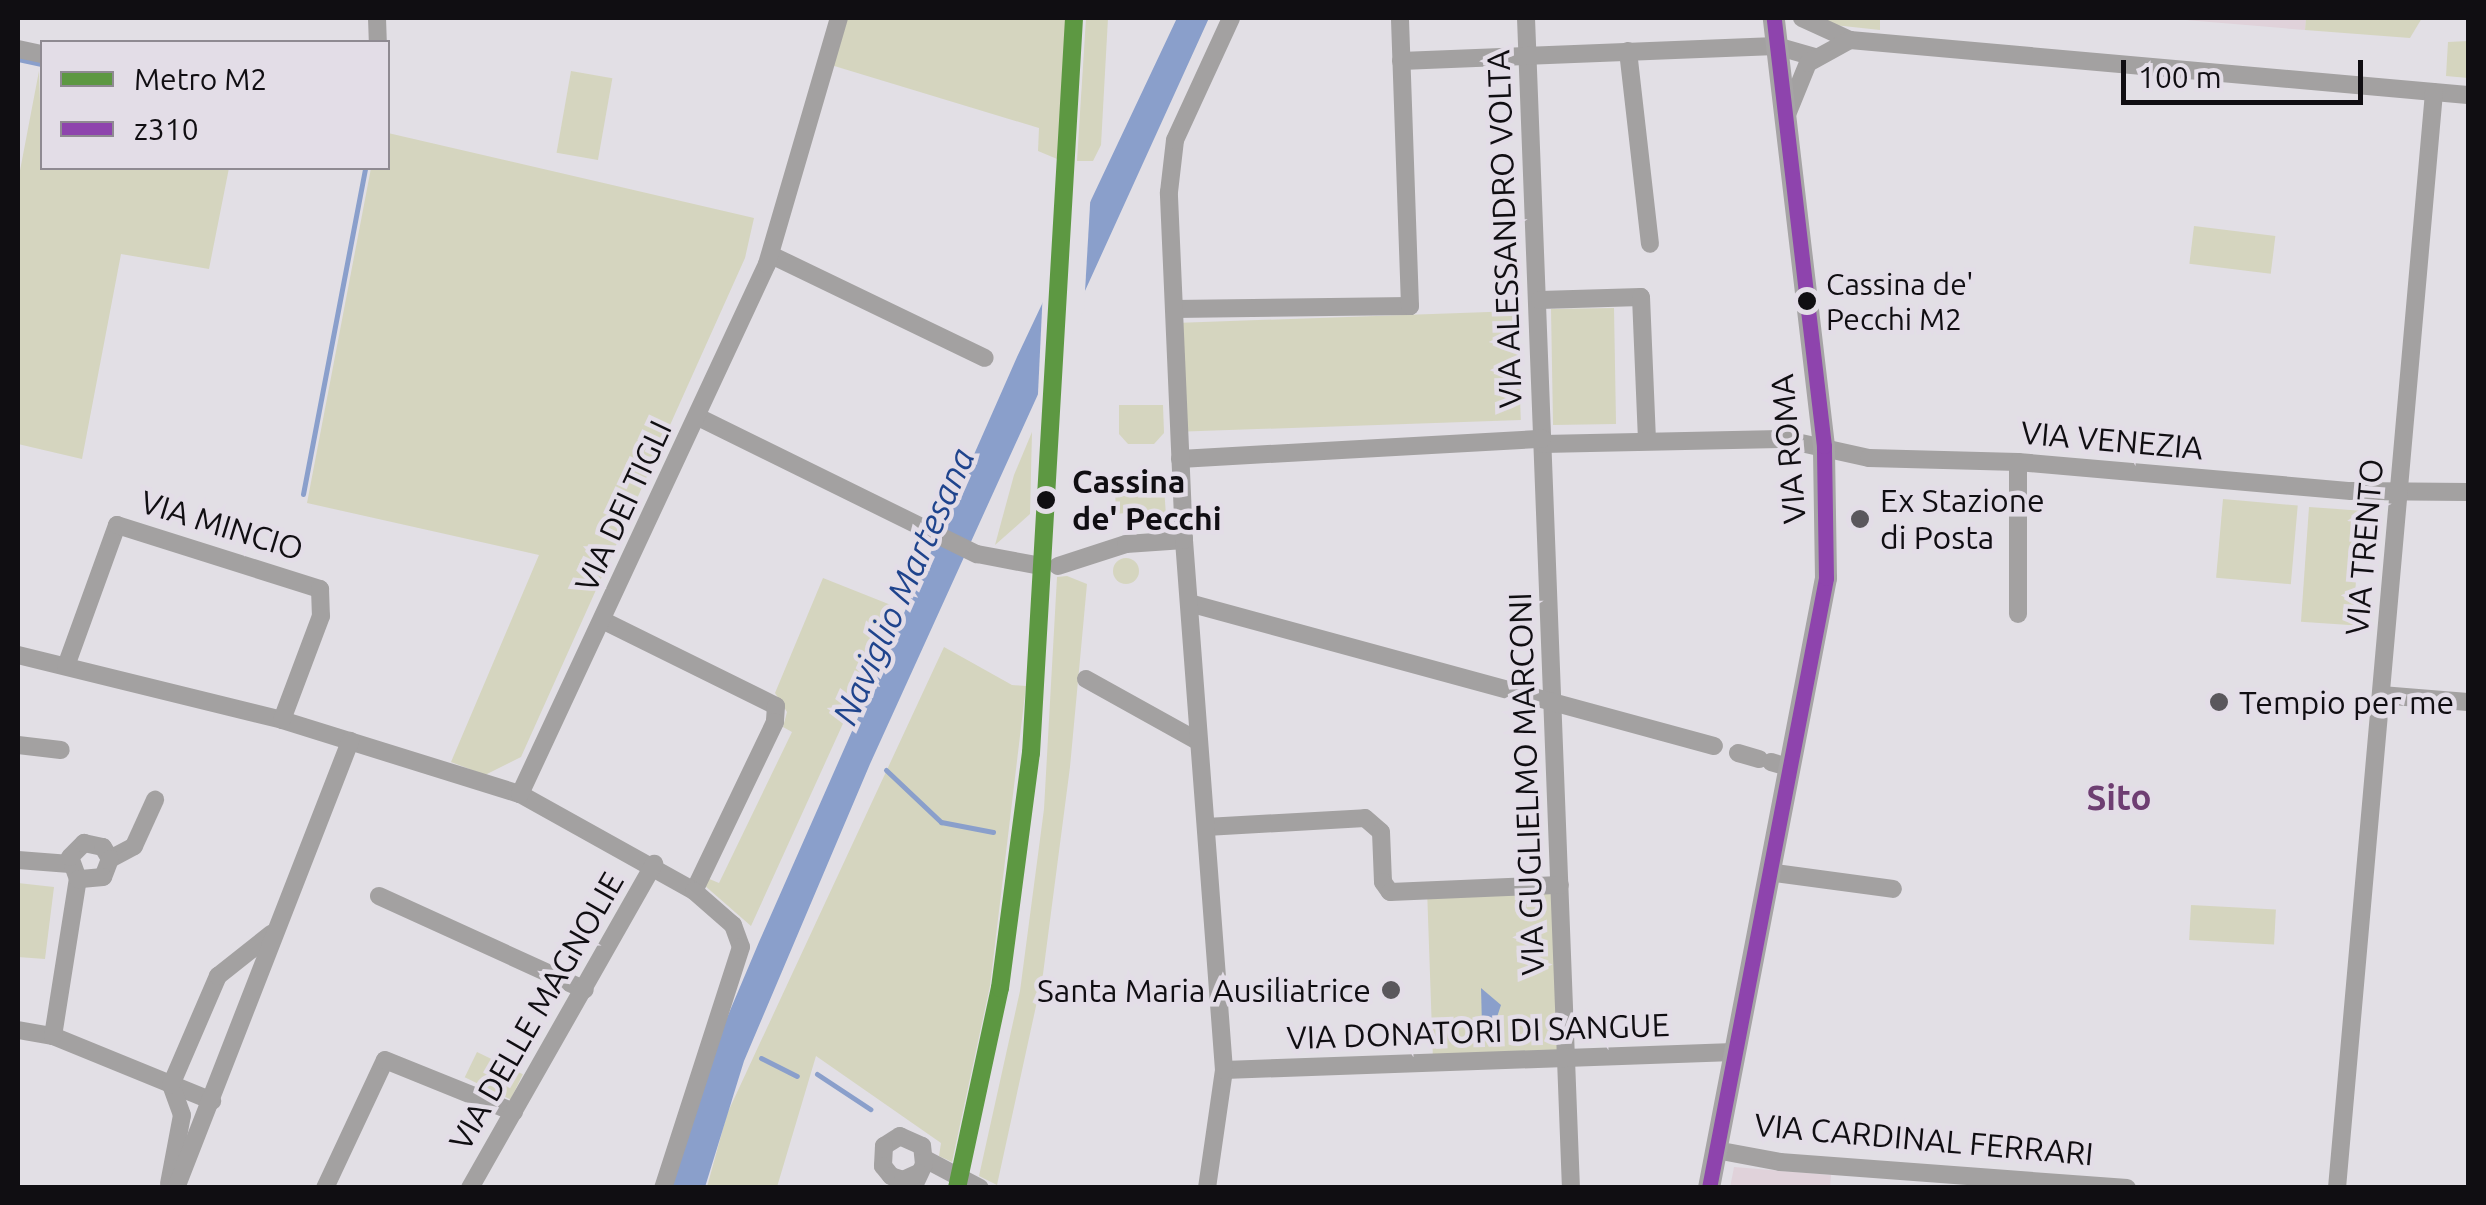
<!DOCTYPE html>
<html>
<head>
<meta charset="utf-8">
<style>
	body { margin:0 }
	#map { position:relative; width:2486px; height:1205px; overflow:hidden; background:#e2dfe5; font-family:Ubuntu,sans-serif }
	div>[style] { position:absolute }
	[style*='--x'] { left:calc(var(--x)*1px); top:calc(var(--y)*1px); width:calc(var(--w)*1px); rotate:calc(var(--a)*1deg) }
	.education>* { inset:0; background:#e0d2da }
	.green>* { inset:0; background:#d5d5bf; transform-origin:0 0 }
	.round { border-radius:50% }
	.water>* { inset:0; background:#8a9fcb }
	.pier>* { inset:0; background:#e2dfe5 }
	.stream>* { height:5px; margin:-2.5px; padding:0 2.5px; transform-origin:2.5px; border-radius:2.5px; background:#8a9fcb }
	.minor>* { height:18px; margin:-9px; padding:0 9px; transform-origin:9px; border-radius:9px; background:#a3a1a1 }
	.major>* { height:22px; margin:-11px; padding:0 11px; transform-origin:11px; border-radius:11px; background:#a6a4a5 }
	.bus-1>* { height:15px; margin:-7.5px; padding:0 7.5px; transform-origin:7.5px; border-radius:7.5px; background:#8e44ad }
	.metro-1>* { height:18px; margin:-9px; padding:0 9px; transform-origin:9px; border-radius:9px; background:#5d9842 }
	.dots>* { width:28px; height:28px; translate:-50% -50%; box-sizing:border-box; border:5px solid #e3dde7; border-radius:50% }
	span { translate:-50% -50%; white-space:nowrap; text-align:center; line-height:1.15; -webkit-text-stroke:9px #e3dde7; paint-order:stroke }
	.bus-label { font-size:30px; color:#100e12 }
	.left { translate:0 -50%; text-align:left }
	.street-label { font-size:32px; color:#100e12 }
	.stop-label { font-size:32px; color:#100e12; font-weight:700 }
	.poi-label { font-size:32px; color:#100e12 }
	.right { translate:-100% -50%; text-align:right }
	.water-label { font-size:35px; color:#1f448d; font-style:italic }
	.neighbourhood-label { font-size:35px; color:#6e3e72; font-weight:700 }
	.frame { position:absolute; inset:0; border:20px solid #100e12; pointer-events:none }
	.legend { position:absolute; left:40px; top:40px; width:350px; height:130px; box-sizing:border-box; background:#e3dde7; border:2px solid #8f8a92; margin:0; padding:12px 18px; list-style:none; font-size:30px; color:#100e12 }
	.legend li { display:flex; align-items:center; gap:20px; height:50px }
	.legend b { width:50px; border:2px solid #8f8a92 }
	.scale { position:absolute; left:2121px; top:60px; width:242px; height:45px; box-sizing:border-box; border:5px solid #100e12; border-top:0; padding-left:12px; font-size:30px; line-height:35px; white-space:nowrap; color:#100e12; -webkit-text-stroke:8px #e3dde7; paint-order:stroke }
</style>
</head>
<body>
<div id="map">
	<div class="education">
		<div style="clip-path:polygon(2162px 18px,2306px 18px,2305px 30px)"></div>
		<div style="clip-path:polygon(1734px 1167px,1831px 1175px,1830px 1187px,1730px 1188px)"></div>
	</div>
	<div class="green">
		<div style="clip-path:polygon(845px 18px,1070px 18px,1062px 161px,1038px 151px,1039px 128px,831px 65px)"></div>
		<div style="clip-path:polygon(1086px 18px,1108px 18px,1101px 145px,1093px 161px,1077px 161px)"></div>
		<div style="clip-path:polygon(1813px 18px,1880px 18px,1880px 30px,1825px 24px)"></div>
		<div style="clip-path:polygon(2306px 18px,2422px 18px,2410px 38px,2305px 30px)"></div>
		<div style="clip-path:polygon(2468px 41px,2468px 78px,2446px 76px,2448px 42px)"></div>
		<div style="clip-path:polygon(39px 71px,42px 168px,229px 168px,209px 269px,121px 254px,82px 459px,18px 444px,18px 181px)"></div>
		<div style="left:571px;top:71px;width:42px;height:83px;rotate:10deg"></div>
		<div style="clip-path:polygon(388px 133px,754px 218px,745px 258px,521px 757px,485px 775px,451px 762px,539px 555px,307px 503px,371px 168px,388px 168px)"></div>
		<div style="left:2194px;top:226px;width:82px;height:38px;rotate:7deg"></div>
		<div style="left:1614px;top:308px;width:116px;height:63px;rotate:89deg"></div>
		<div style="left:1517px;top:311px;width:109px;height:342px;rotate:88deg"></div>
		<div style="clip-path:polygon(1119px 405px,1163px 405px,1164px 433px,1154px 444px,1128px 444px,1119px 434px)"></div>
		<div style="clip-path:polygon(1032px 432px,1030px 514px,995px 545px,1014px 475px)"></div>
		<div style="clip-path:polygon(1155px 478px,1164px 486px,1166px 516px,1157px 528px,1154px 510px,1116px 514px,1115px 488px)"></div>
		<div style="left:2223px;top:499px;width:75px;height:79px;rotate:5deg"></div>
		<div style="left:2309px;top:507px;width:52px;height:115px;rotate:4deg"></div>
		<div class="round" style="left:1113px;top:558px;width:26px;height:26px"></div>
		<div style="clip-path:polygon(1067px 576px,1087px 584px,1070px 767px,1043px 974px,997px 1185px,979px 1176px,1020px 991px,1044px 809px,1057px 577px)"></div>
		<div style="clip-path:polygon(823px 578px,896px 607px,751px 926px,704px 885px,707px 878px,719px 883px,792px 732px,783px 727px,787px 712px,775px 693px)"></div>
		<div style="clip-path:polygon(944px 647px,1012px 685px,1026px 686px,990px 986px,952px 1162px,939px 1156px,941px 1143px,816px 1056px,777px 1187px,707px 1187px,727px 1114px)"></div>
		<div style="clip-path:polygon(18px 883px,54px 887px,45px 959px,18px 957px)"></div>
		<div style="left:1561px;top:886px;width:172px;height:134px;rotate:88deg"></div>
		<div style="left:2191px;top:905px;width:85px;height:35px;rotate:3deg"></div>
		<div style="left:477px;top:1052px;width:51px;height:28px;rotate:26deg"></div>
	</div>
	<div class="water">
		<div style="clip-path:polygon(1177px 18px,1209px 18px,870px 764px,744px 1061px,705px 1187px,671px 1188px,718px 1039px,759px 942px,1017px 357px)"></div>
		<div style="clip-path:polygon(1481px 988px,1501px 1005px,1492px 1032px,1482px 1025px)"></div>
	</div>
	<div class="pier">
		<div style="clip-path:polygon(1091px 188px,1084px 309px,1037px 414px,1043px 289px)"></div>
	</div>
	<div class="stream">
		<div style="--x:18;--y:59;--w:25;--a:12"></div>
		<div style="--x:303;--y:494;--w:332;--a:-79.2"></div>
		<div style="--x:886;--y:770;--w:76;--a:43.4"></div>
		<div style="--x:941;--y:822;--w:53;--a:10.9"></div>
		<div style="--x:761;--y:1058;--w:40;--a:26.6"></div>
		<div style="--x:817;--y:1074;--w:64;--a:33.4"></div>
	</div>
	<div class="minor">
		<div style="--x:377;--y:18;--w:24;--a:88"></div>
		<div style="--x:1526;--y:18;--w:1171;--a:87.8"></div>
		<div style="--x:1802;--y:18;--w:53;--a:24.6"></div>
		<div style="--x:1850;--y:40;--w:620;--a:5.09"></div>
		<div style="--x:18;--y:49;--w:25;--a:12"></div>
		<div style="--x:1628;--y:51;--w:194;--a:83.5"></div>
		<div style="--x:1401;--y:61;--w:375;--a:-2.3"></div>
		<div style="--x:1776;--y:46;--w:40;--a:16"></div>
		<div style="--x:1788;--y:112;--w:53;--a:-67.8"></div>
		<div style="--x:1808;--y:63;--w:48;--a:-28.7"></div>
		<div style="--x:771;--y:255;--w:237;--a:25.7"></div>
		<div style="--x:1540;--y:300;--w:101;--a:-1.7"></div>
		<div style="--x:1641;--y:297;--w:143;--a:87.6"></div>
		<div style="--x:1174;--y:309;--w:236;--a:-0.7"></div>
		<div style="--x:1410;--y:306;--w:288;--a:-92"></div>
		<div style="--x:698;--y:417;--w:311;--a:26.2"></div>
		<div style="--x:977;--y:554;--w:59;--a:10.7"></div>
		<div style="--x:1543;--y:444;--w:240;--a:-1.2"></div>
		<div style="--x:1783;--y:439;--w:88;--a:12.5"></div>
		<div style="--x:1869;--y:458;--w:149;--a:1.5"></div>
		<div style="--x:2018;--y:462;--w:334;--a:5"></div>
		<div style="--x:2351;--y:491;--w:117;--a:0.5"></div>
		<div style="--x:1180;--y:459;--w:363;--a:-3.2"></div>
		<div style="--x:1058;--y:566;--w:71;--a:-17.9"></div>
		<div style="--x:1126;--y:544;--w:58;--a:-3.9"></div>
		<div style="--x:1189;--y:603;--w:544;--a:15.24"></div>
		<div style="--x:2018;--y:614;--w:152;--a:-90"></div>
		<div style="--x:602;--y:620;--w:194;--a:26.3"></div>
		<div style="--x:776;--y:706;--w:16;--a:94"></div>
		<div style="--x:775;--y:722;--w:187;--a:115.6"></div>
		<div style="--x:18;--y:655;--w:272;--a:13.8"></div>
		<div style="--x:282;--y:720;--w:249;--a:17.3"></div>
		<div style="--x:520;--y:794;--w:199;--a:29.1"></div>
		<div style="--x:694;--y:891;--w:52;--a:41.1"></div>
		<div style="--x:733;--y:925;--w:23;--a:70"></div>
		<div style="--x:741;--y:947;--w:253;--a:107.9"></div>
		<div style="--x:66;--y:666;--w:150;--a:-70.1"></div>
		<div style="--x:117;--y:525;--w:213;--a:17.5"></div>
		<div style="--x:320;--y:589;--w:27;--a:88"></div>
		<div style="--x:321;--y:616;--w:111;--a:110.6"></div>
		<div style="--x:1086;--y:679;--w:129;--a:29.1"></div>
		<div style="--x:2381;--y:695;--w:87;--a:4.6"></div>
		<div style="--x:18;--y:745;--w:43;--a:6.6"></div>
		<div style="--x:1738;--y:753;--w:22;--a:16"></div>
		<div style="--x:1771;--y:762;--w:18;--a:16"></div>
		<div style="--x:520;--y:794;--w:585;--a:-65.01"></div>
		<div style="--x:767;--y:264;--w:256;--a:-73.7"></div>
		<div style="--x:1206;--y:827;--w:159;--a:-3.2"></div>
		<div style="--x:1365;--y:818;--w:21;--a:41"></div>
		<div style="--x:1381;--y:832;--w:50;--a:87.7"></div>
		<div style="--x:1383;--y:882;--w:12;--a:55"></div>
		<div style="--x:1390;--y:892;--w:170;--a:-2.4"></div>
		<div style="--x:110;--y:859;--w:27;--a:-28"></div>
		<div style="--x:134;--y:846;--w:51;--a:-65.5"></div>
		<div style="--x:18;--y:860;--w:52;--a:4.4"></div>
		<div style="--x:1768;--y:872;--w:126;--a:7.7"></div>
		<div style="--x:379;--y:896;--w:226;--a:24.5"></div>
		<div style="--x:18;--y:1030;--w:36;--a:10"></div>
		<div style="--x:53;--y:1036;--w:172;--a:22.2"></div>
		<div style="--x:53;--y:1036;--w:159;--a:-81"></div>
		<div style="--x:78;--y:879;--w:23;--a:-110"></div>
		<div style="--x:70;--y:857;--w:20;--a:-45"></div>
		<div style="--x:84;--y:843;--w:19;--a:12"></div>
		<div style="--x:103;--y:847;--w:14;--a:60"></div>
		<div style="--x:110;--y:859;--w:19;--a:111"></div>
		<div style="--x:103;--y:877;--w:25;--a:175"></div>
		<div style="--x:1224;--y:1070;--w:510;--a:-2.02"></div>
		<div style="--x:1716;--y:1150;--w:65;--a:10.6"></div>
		<div style="--x:1780;--y:1162;--w:348;--a:4.3"></div>
		<div style="--x:925;--y:1159;--w:62;--a:27.8"></div>
		<div style="--x:169;--y:1184;--w:70;--a:-79.3"></div>
		<div style="--x:182;--y:1115;--w:32;--a:-110"></div>
		<div style="--x:171;--y:1085;--w:119;--a:-66.7"></div>
		<div style="--x:218;--y:976;--w:68;--a:-38.4"></div>
		<div style="--x:176;--y:1188;--w:480;--a:-68.7"></div>
		<div style="--x:325;--y:1188;--w:141;--a:-64.9"></div>
		<div style="--x:385;--y:1060;--w:139;--a:22"></div>
		<div style="--x:470;--y:1188;--w:373;--a:-60.4"></div>
		<div style="--x:913;--y:1188;--w:26;--a:-65"></div>
		<div style="--x:924;--y:1164;--w:18;--a:-96"></div>
		<div style="--x:922;--y:1146;--w:24;--a:-156"></div>
		<div style="--x:900;--y:1136;--w:19;--a:148"></div>
		<div style="--x:884;--y:1146;--w:20;--a:93"></div>
		<div style="--x:883;--y:1166;--w:13;--a:51"></div>
		<div style="--x:891;--y:1176;--w:13;--a:18"></div>
		<div style="--x:903;--y:1180;--w:17;--a:-24"></div>
		<div style="--x:1207;--y:1188;--w:119;--a:-81.8"></div>
		<div style="--x:1224;--y:1070;--w:532;--a:-94.32"></div>
		<div style="--x:1184;--y:540;--w:348;--a:-92.5"></div>
		<div style="--x:1169;--y:192;--w:52;--a:-83.4"></div>
		<div style="--x:1175;--y:140;--w:134;--a:-65.3"></div>
		<div style="--x:2337;--y:1188;--w:1100;--a:-84.94"></div>
	</div>
	<div class="major">
		<div style="--x:1709;--y:1188;--w:621;--a:-79.14"></div>
		<div style="--x:1826;--y:578;--w:132;--a:-90.9"></div>
		<div style="--x:1824;--y:446;--w:431;--a:-96.7"></div>
	</div>
	<div class="bus-1">
		<div style="--x:1709;--y:1188;--w:621;--a:-79.14"></div>
		<div style="--x:1826;--y:578;--w:132;--a:-90.9"></div>
		<div style="--x:1824;--y:446;--w:431;--a:-96.7"></div>
	</div>
	<div class="metro-1">
		<div style="--x:957;--y:1188;--w:205;--a:-77.9"></div>
		<div style="--x:1000;--y:988;--w:237;--a:-82.5"></div>
		<div style="--x:1031;--y:753;--w:736;--a:-86.65"></div>
	</div>
	<div class="dots">
		<div style="left:1807px;top:301px;background:#100e12"></div>
		<div style="left:1046px;top:500px;background:#100e12"></div>
		<div style="left:1860px;top:519px;background:#5a575c"></div>
		<div style="left:2219px;top:702px;background:#5a575c"></div>
		<div style="left:1391px;top:990px;background:#5a575c"></div>
	</div>
	<div class="bus-label">
		<span class="left" style="left:1826px;top:301px">Cassina de'<br>Pecchi M2</span>
	</div>
	<div class="street-label">
		<span style="left:1504px;top:229px;rotate:-92deg">VIA ALESSANDRO VOLTA</span>
		<span style="left:2112px;top:440px;rotate:5deg">VIA VENEZIA</span>
		<span style="left:1788px;top:449px;rotate:-95deg">VIA ROMA</span>
		<span style="left:623px;top:506px;rotate:-65deg">VIA DEI TIGLI</span>
		<span style="left:222px;top:525px;rotate:17deg">VIA MINCIO</span>
		<span style="left:2364px;top:547px;rotate:-85deg">VIA TRENTO</span>
		<span style="left:1526px;top:784px;rotate:-92deg">VIA GUGLIELMO MARCONI</span>
		<span style="left:536px;top:1011px;rotate:-60deg">VIA DELLE MAGNOLIE</span>
		<span style="left:1478px;top:1031px;rotate:-2deg">VIA DONATORI DI SANGUE</span>
		<span style="left:1924px;top:1139px;rotate:5deg">VIA CARDINAL FERRARI</span>
	</div>
	<div class="stop-label">
		<span class="left" style="left:1072px;top:500px">Cassina<br>de' Pecchi</span>
	</div>
	<div class="poi-label">
		<span class="left" style="left:1880px;top:519px">Ex Stazione<br>di Posta</span>
		<span class="left" style="left:2239px;top:702px">Tempio per me</span>
		<span class="right" style="left:1371px;top:990px">Santa Maria Ausiliatrice</span>
	</div>
	<div class="water-label">
		<span style="left:903px;top:586px;rotate:-66deg">Naviglio Martesana</span>
	</div>
	<div class="neighbourhood-label">
		<span style="left:2119px;top:797px">Sito</span>
	</div>
	<div class="frame"></div>
	<ul class="legend">
	<li><b style="height:12px;background:#5d9842"></b>Metro M2</li>
	<li><b style="height:12px;background:#8e44ad"></b>z310</li>
	</ul>
	<div class="scale">100 m</div>
</div>
</body>
</html>
